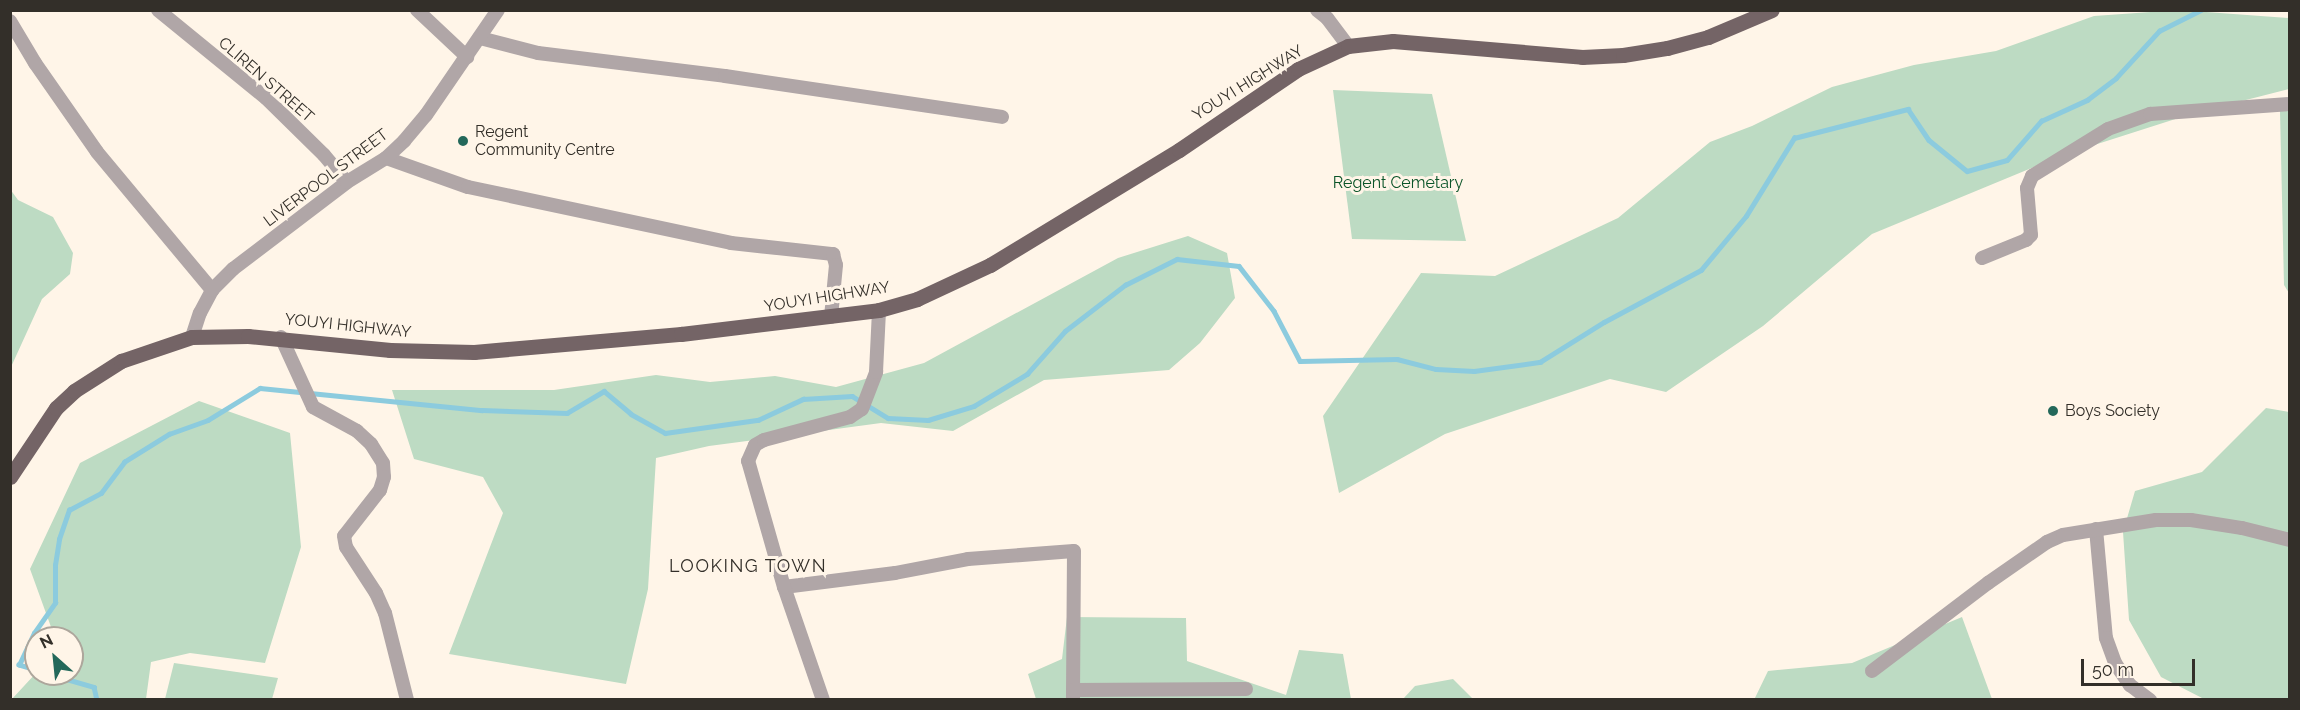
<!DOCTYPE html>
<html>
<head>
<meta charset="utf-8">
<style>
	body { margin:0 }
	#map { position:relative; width:2300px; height:710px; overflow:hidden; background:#fff5e8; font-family:Raleway,sans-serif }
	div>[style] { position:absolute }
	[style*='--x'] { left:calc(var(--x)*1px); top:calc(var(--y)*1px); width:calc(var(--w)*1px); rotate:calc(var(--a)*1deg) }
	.green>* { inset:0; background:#bddbc3 }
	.stream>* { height:4.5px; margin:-2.25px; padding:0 2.25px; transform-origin:2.25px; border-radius:2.25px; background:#8ccbde }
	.minor>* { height:14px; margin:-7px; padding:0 7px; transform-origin:7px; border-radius:7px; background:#b0a6a7 }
	.primary>* { height:15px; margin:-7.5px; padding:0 7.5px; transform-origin:7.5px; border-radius:7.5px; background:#746466 }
	.dots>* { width:16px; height:16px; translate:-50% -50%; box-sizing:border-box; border:3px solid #fff5e8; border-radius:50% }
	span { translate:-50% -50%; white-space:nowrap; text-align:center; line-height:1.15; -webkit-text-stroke:6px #fff5e8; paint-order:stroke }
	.street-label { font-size:16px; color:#332f29 }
	.poi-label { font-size:16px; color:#332f29 }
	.left { translate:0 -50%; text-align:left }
	.park-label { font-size:16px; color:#0a5428 }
	.neighbourhood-label { font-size:18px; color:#332f29; letter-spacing:1.5px }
	.frame { position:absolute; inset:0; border:12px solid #332f29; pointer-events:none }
	.north { position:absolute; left:24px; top:626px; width:60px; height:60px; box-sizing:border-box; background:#fff5e8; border:2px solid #ada69c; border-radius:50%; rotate:333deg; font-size:16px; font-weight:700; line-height:24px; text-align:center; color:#332f29 }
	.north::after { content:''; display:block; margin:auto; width:21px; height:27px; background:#23685a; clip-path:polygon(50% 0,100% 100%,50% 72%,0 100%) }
	.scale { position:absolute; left:2081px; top:659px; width:114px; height:27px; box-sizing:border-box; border:3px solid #332f29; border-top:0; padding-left:8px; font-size:18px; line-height:21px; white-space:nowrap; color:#332f29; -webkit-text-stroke:4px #fff5e8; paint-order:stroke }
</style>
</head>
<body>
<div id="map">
	<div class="green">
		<div style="clip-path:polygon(2179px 10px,2289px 18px,2289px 89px,2191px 114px,2063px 155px,1872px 234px,1763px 326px,1666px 392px,1610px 379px,1445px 434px,1339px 493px,1323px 416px,1421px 273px,1495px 276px,1618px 218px,1710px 142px,1752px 126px,1832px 87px,1914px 65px,1996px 51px,2094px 16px)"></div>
		<div style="clip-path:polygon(1333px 90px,1432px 94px,1466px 241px,1352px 239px)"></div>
		<div style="clip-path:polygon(2289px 110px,2289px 293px,2284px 285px,2280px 111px)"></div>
		<div style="clip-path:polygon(10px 189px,18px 200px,53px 217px,73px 253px,70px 274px,42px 299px,11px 367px)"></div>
		<div style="clip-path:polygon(1188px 236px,1227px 253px,1235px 298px,1200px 343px,1169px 370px,1044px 380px,953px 431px,881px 423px,709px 446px,656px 458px,648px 589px,626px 684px,449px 654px,503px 513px,483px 477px,414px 459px,392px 390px,554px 390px,656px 375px,710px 382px,775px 376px,836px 387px,924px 363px,1118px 258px)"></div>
		<div style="clip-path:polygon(199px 401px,290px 433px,301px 547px,265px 663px,190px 653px,151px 662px,146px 699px,12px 699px,36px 673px,72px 674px,72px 638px,55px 638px,30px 569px,80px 463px)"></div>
		<div style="clip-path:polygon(2266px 408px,2289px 412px,2289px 699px,2204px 699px,2161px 677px,2129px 620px,2123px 532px,2135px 491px,2202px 472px)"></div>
		<div style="clip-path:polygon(1067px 617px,1186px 618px,1187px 661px,1286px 695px,1299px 650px,1343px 654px,1351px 699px,1036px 699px,1028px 674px,1062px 659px)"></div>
		<div style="clip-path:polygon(1962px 617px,1992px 699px,1754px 700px,1768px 671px,1852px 663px)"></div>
		<div style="clip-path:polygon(174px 663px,278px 678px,272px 699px,165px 699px)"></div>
		<div style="clip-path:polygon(1453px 679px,1473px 699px,1403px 699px,1415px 686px)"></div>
	</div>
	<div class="stream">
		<div style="--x:36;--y:670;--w:18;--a:-164"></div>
		<div style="--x:19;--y:665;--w:35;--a:-65"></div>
		<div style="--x:34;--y:633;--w:37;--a:-55"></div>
		<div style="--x:55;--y:603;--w:38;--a:-90"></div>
		<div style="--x:55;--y:565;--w:26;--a:-81"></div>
		<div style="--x:59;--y:539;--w:31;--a:-71"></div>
		<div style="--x:69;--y:510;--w:36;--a:-28"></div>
		<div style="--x:101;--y:493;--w:39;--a:-53"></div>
		<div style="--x:124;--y:462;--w:53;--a:-31.9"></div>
		<div style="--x:169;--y:434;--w:41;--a:-19.7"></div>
		<div style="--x:208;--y:420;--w:61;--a:-31.6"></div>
		<div style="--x:260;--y:388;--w:223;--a:5.7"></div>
		<div style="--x:482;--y:410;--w:85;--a:2"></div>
		<div style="--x:567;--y:413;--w:43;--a:-30.7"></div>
		<div style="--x:604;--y:391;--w:35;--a:40"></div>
		<div style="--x:631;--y:414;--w:39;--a:29"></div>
		<div style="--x:665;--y:433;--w:94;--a:-8"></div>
		<div style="--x:758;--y:420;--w:50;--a:-25"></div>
		<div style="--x:803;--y:399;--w:49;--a:-3.5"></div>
		<div style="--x:852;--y:396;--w:42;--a:31.4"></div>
		<div style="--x:888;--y:418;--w:40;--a:2.9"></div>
		<div style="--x:928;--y:420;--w:48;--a:-16.9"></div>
		<div style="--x:974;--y:406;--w:62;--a:-31.1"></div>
		<div style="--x:1027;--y:374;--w:57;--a:-48.5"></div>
		<div style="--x:1065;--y:331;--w:76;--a:-37.5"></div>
		<div style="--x:1125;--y:285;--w:58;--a:-26.6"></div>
		<div style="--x:1177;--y:259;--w:62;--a:6.4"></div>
		<div style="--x:1239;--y:266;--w:57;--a:52.1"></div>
		<div style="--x:1274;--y:311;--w:56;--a:62.5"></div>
		<div style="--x:1300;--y:361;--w:97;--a:-1.2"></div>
		<div style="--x:1397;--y:359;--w:40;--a:14.4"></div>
		<div style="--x:1436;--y:369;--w:38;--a:3"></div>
		<div style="--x:1474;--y:371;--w:67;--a:-7.8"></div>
		<div style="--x:1540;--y:362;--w:75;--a:-32"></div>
		<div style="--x:1604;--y:322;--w:110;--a:-28.2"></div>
		<div style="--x:1701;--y:270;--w:70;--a:-50.2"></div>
		<div style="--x:1746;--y:216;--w:92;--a:-58.4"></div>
		<div style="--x:1794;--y:138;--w:118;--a:-14.3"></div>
		<div style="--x:1908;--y:109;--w:37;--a:56"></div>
		<div style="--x:1929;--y:140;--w:49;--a:39.2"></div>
		<div style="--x:1967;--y:171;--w:41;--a:-15.4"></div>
		<div style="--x:2007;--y:160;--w:52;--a:-48.9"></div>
		<div style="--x:2041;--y:121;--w:51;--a:-24.5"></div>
		<div style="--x:2087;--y:100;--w:36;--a:-37"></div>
		<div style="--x:2116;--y:78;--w:64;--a:-47.5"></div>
		<div style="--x:2159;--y:31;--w:47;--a:-26.6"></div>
		<div style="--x:49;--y:674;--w:47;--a:16.1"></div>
		<div style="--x:94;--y:687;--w:13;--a:77"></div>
	</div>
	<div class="minor">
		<div style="--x:158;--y:10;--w:139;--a:39.2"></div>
		<div style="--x:266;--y:98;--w:81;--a:44.5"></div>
		<div style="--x:324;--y:155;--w:35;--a:50"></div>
		<div style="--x:417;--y:10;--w:69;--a:43.2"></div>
		<div style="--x:1317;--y:10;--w:13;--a:39"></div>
		<div style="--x:1327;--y:18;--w:35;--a:53"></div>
		<div style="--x:10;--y:21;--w:49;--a:59.2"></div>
		<div style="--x:35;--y:63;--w:108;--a:55.1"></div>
		<div style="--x:97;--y:152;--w:180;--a:50.2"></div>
		<div style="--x:480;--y:38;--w:60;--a:14.5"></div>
		<div style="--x:538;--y:53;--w:188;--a:7"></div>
		<div style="--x:725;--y:76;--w:280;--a:8.4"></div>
		<div style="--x:386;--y:158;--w:87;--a:19.5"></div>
		<div style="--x:468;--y:187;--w:269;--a:12"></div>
		<div style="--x:731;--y:243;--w:103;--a:6.2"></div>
		<div style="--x:833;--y:254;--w:11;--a:75"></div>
		<div style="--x:836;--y:265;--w:52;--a:95.5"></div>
		<div style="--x:1982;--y:258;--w:48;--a:-22.2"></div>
		<div style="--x:2026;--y:240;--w:7;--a:-45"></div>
		<div style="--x:2031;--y:235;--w:47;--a:-94.9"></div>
		<div style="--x:2027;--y:188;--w:13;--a:-67"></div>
		<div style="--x:2032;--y:176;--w:89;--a:-31.7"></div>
		<div style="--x:2108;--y:129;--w:45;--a:-19.7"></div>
		<div style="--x:2150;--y:114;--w:140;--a:-4.1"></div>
		<div style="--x:192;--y:337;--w:25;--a:-72"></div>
		<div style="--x:200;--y:313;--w:26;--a:-62"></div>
		<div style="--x:212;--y:290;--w:30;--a:-45"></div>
		<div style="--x:233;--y:269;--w:143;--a:-37.3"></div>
		<div style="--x:347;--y:182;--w:46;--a:-31.6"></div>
		<div style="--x:386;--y:158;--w:25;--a:-43"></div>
		<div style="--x:404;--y:141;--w:34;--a:-50"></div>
		<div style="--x:426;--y:115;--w:127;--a:-55.6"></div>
		<div style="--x:281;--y:337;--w:77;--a:65.4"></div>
		<div style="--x:313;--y:407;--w:50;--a:28.6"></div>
		<div style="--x:357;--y:431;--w:19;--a:43"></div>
		<div style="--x:371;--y:444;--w:22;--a:58"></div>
		<div style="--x:383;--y:463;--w:14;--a:86"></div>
		<div style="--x:384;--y:477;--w:14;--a:107"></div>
		<div style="--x:380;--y:490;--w:58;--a:128"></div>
		<div style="--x:344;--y:536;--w:11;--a:80"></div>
		<div style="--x:346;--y:547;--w:55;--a:56.9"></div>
		<div style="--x:376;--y:593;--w:22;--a:66"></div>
		<div style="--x:385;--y:613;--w:90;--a:75.8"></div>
		<div style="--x:2096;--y:529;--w:109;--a:84.8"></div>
		<div style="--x:2106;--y:638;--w:27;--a:70"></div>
		<div style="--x:2115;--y:663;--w:27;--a:56"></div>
		<div style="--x:2130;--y:685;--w:25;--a:37"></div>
		<div style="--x:784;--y:587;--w:112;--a:-7.2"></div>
		<div style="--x:895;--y:573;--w:74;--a:-10.9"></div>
		<div style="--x:968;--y:559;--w:106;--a:-4.3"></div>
		<div style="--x:1074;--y:551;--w:149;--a:90.4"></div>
		<div style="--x:1872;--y:671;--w:146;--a:-37.2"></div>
		<div style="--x:1988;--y:583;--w:72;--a:-34.8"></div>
		<div style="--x:2047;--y:542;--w:17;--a:-24"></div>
		<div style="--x:2063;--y:535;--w:94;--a:-9.2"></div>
		<div style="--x:2156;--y:520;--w:35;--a:0"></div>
		<div style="--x:2191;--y:520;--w:52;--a:8.9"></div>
		<div style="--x:2242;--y:528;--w:49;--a:14"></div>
		<div style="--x:1073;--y:690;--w:173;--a:-0.3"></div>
		<div style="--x:823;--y:700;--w:120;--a:-109"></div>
		<div style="--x:784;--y:587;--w:131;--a:-105.9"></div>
		<div style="--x:748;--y:461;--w:17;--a:-66"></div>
		<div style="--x:755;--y:445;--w:10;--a:-29"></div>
		<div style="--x:764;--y:440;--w:89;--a:-15"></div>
		<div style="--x:850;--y:417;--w:14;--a:-34"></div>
		<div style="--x:862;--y:409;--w:40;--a:-69"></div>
		<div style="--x:876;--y:372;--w:62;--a:-87.2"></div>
	</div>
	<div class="primary">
		<div style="--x:10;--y:477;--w:83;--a:-56.3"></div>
		<div style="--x:56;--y:408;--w:25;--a:-43"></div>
		<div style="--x:74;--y:391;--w:56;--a:-32.6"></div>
		<div style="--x:121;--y:361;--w:75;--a:-18.7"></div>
		<div style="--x:192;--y:337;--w:56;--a:-1"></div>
		<div style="--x:248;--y:336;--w:143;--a:5.6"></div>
		<div style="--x:390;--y:350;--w:84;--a:1.4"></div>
		<div style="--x:474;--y:352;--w:208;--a:-5"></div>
		<div style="--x:681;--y:334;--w:199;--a:-6.9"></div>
		<div style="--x:879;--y:310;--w:40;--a:-16"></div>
		<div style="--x:917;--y:299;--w:81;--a:-25"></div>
		<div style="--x:990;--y:265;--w:221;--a:-31.3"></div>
		<div style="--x:1179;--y:150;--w:144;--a:-34.2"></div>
		<div style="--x:1298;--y:69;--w:55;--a:-24.7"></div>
		<div style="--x:1348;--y:46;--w:45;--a:-6.3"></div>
		<div style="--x:1393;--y:41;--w:190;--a:4.8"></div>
		<div style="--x:1582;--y:57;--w:41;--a:-2.8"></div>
		<div style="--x:1623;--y:55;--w:45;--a:-9"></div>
		<div style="--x:1667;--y:48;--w:42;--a:-15"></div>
		<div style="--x:1708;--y:37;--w:69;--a:-22.9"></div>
	</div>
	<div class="dots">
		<div style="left:463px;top:141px;background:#23685a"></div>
		<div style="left:2053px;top:411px;background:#23685a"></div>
	</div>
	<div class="street-label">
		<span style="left:266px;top:80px;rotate:41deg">CLIREN STREET</span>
		<span style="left:1248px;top:83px;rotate:-32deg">YOUYI HIGHWAY</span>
		<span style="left:326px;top:178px;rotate:-37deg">LIVERPOOL STREET</span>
		<span style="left:827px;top:297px;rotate:-9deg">YOUYI HIGHWAY</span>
		<span style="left:348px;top:326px;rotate:6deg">YOUYI HIGHWAY</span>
	</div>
	<div class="poi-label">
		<span class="left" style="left:475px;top:141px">Regent<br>Community Centre</span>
		<span class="left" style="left:2065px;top:411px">Boys Society</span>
	</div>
	<div class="park-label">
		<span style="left:1398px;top:183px">Regent Cemetary</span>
	</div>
	<div class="neighbourhood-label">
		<span style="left:748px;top:566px">LOOKING TOWN</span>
	</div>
	<div class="frame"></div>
	<div class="north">N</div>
	<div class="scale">50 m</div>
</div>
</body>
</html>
